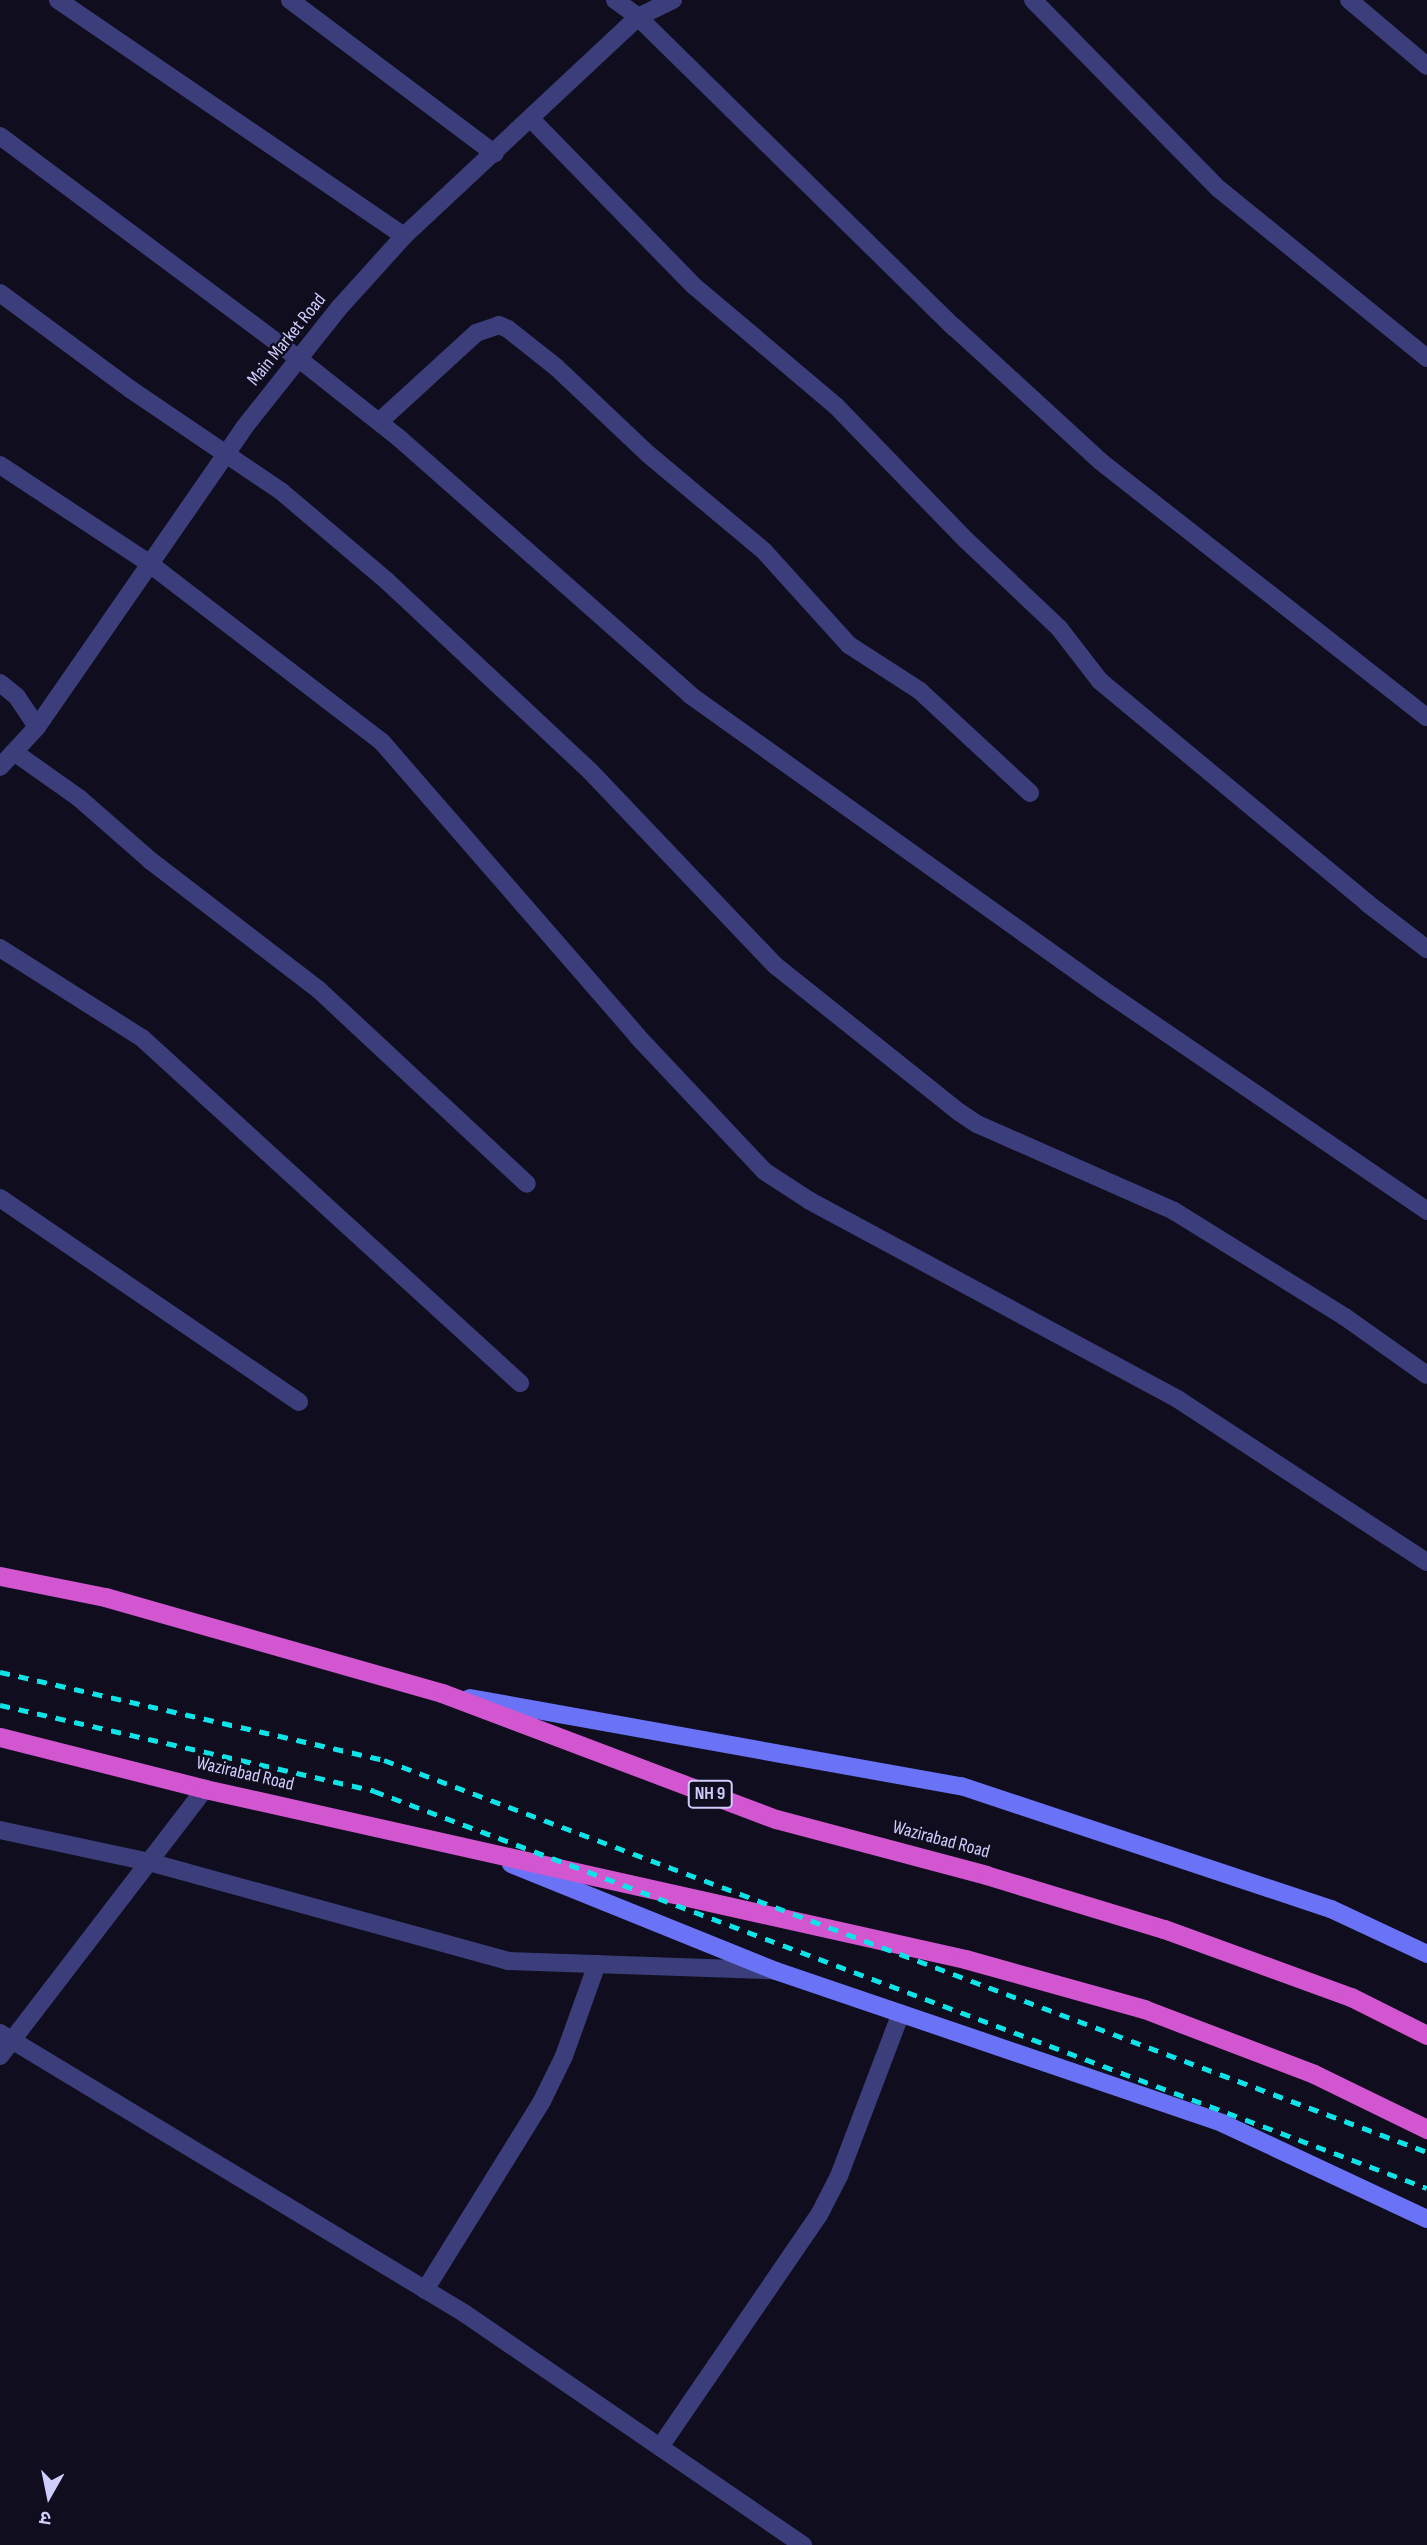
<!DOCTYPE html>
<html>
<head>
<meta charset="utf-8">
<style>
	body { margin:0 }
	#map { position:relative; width:1427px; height:2545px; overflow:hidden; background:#0f0d1e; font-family:"Sofia Sans Condensed","Noto Sans Devanagari",sans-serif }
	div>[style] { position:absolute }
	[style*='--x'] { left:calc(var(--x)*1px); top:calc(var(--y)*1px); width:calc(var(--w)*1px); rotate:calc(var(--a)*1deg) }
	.service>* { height:18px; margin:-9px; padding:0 9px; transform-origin:9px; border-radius:9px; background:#3b3e7a }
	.minor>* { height:18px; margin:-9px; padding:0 9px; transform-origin:9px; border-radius:9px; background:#3b3e7a }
	.tertiary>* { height:18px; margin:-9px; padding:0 9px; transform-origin:9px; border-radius:9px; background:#3b3e7a }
	.secondary>* { height:18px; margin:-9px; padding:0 9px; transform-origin:9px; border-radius:9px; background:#6a72f6 }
	.trunk>* { height:19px; margin:-9.5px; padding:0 9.5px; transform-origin:9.5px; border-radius:9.5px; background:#d256d0 }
	.rail>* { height:5px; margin-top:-2.5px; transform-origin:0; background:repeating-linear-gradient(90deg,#0ee4e8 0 10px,transparent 0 19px) }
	span { translate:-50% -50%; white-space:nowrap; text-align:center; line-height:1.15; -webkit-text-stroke:5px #0f0d1e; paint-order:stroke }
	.shield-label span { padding:2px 5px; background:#0f0d1e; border:2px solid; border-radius:5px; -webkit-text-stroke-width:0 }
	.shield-label { font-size:18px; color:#cfcdfc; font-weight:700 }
	.street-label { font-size:19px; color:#cfcdfc }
	.north { position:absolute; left:14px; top:2461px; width:70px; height:70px; -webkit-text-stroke:5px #0f0d1e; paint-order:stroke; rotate:189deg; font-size:19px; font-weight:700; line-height:28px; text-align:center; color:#cfcdfc }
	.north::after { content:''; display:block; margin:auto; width:24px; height:32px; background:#cfcdfc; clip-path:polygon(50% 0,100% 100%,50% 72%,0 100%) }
</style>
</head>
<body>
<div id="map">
	<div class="service">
		<div style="--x:299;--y:359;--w:127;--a:38.3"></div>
		<div style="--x:399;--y:438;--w:388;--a:41.4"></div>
		<div style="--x:690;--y:695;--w:506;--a:35.51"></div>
		<div style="--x:1102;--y:989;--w:394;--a:34.3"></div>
	</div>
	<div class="minor">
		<div style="--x:58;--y:0;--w:419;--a:34.3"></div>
		<div style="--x:290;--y:0;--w:256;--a:36.9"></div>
		<div style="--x:615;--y:0;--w:29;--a:36"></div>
		<div style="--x:638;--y:17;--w:443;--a:44.5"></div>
		<div style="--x:954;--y:327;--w:198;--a:42.5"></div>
		<div style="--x:1100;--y:461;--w:415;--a:38.1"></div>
		<div style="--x:1033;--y:0;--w:265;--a:45.5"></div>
		<div style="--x:1219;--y:189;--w:268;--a:39.1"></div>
		<div style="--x:1349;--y:0;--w:102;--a:40.2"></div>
		<div style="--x:531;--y:119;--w:233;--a:45.7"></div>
		<div style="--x:694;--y:286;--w:186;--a:40.2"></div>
		<div style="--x:836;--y:406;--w:187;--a:45.9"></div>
		<div style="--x:966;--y:540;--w:128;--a:43.4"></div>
		<div style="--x:1059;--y:628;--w:67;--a:52.3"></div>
		<div style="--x:1100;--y:681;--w:347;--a:39.7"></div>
		<div style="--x:1367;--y:903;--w:76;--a:37.5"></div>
		<div style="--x:0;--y:136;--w:373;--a:36.7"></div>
		<div style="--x:0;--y:293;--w:162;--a:36.4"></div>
		<div style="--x:130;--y:389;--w:184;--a:34.1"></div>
		<div style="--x:282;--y:492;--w:139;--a:40.3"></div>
		<div style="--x:388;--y:582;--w:277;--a:43.1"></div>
		<div style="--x:590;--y:771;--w:269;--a:46.4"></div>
		<div style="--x:776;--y:966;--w:234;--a:38.6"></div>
		<div style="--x:959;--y:1112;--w:22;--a:34"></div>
		<div style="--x:977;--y:1124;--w:215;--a:23.8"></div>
		<div style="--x:1174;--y:1211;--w:201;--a:31.8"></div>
		<div style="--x:1345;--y:1317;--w:100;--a:35.3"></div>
		<div style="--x:379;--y:422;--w:132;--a:-42.5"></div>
		<div style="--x:476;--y:333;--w:24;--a:-19"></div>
		<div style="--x:499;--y:325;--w:10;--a:24"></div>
		<div style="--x:508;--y:329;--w:61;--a:38.4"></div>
		<div style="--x:556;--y:367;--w:127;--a:43.4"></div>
		<div style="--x:648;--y:454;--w:151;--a:39.9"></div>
		<div style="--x:764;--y:551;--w:127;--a:47.9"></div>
		<div style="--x:849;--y:645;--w:85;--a:32.9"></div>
		<div style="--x:920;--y:691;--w:150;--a:42.8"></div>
		<div style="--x:0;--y:465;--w:180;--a:33.4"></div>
		<div style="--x:150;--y:564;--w:291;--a:37.5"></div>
		<div style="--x:381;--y:741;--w:391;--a:49"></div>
		<div style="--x:637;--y:1036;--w:185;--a:46.7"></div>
		<div style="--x:764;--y:1171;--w:55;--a:33.1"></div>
		<div style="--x:810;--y:1201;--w:419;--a:28.3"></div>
		<div style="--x:1179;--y:1400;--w:296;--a:33.2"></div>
		<div style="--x:0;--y:683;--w:22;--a:39"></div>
		<div style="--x:17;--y:697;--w:36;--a:56"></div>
		<div style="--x:14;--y:752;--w:80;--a:35.3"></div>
		<div style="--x:79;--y:798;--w:96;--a:41.2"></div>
		<div style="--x:151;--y:861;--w:212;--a:37.5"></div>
		<div style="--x:319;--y:990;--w:284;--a:43"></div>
		<div style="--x:0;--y:948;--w:168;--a:32.4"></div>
		<div style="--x:142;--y:1038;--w:512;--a:42.39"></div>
		<div style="--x:0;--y:1198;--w:362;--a:34.3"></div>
		<div style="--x:0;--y:2033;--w:542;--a:31.11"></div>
		<div style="--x:464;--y:2313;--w:411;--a:34.4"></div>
		<div style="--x:0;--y:2056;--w:337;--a:-52.5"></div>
		<div style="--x:425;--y:2290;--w:222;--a:-58.2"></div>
		<div style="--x:542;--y:2101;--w:50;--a:-63.9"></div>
		<div style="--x:564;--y:2056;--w:98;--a:-70.3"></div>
		<div style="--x:660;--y:2447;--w:281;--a:-55.6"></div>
		<div style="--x:819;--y:2215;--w:44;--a:-62.9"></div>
		<div style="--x:839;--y:2176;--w:174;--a:-69.2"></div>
	</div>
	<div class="tertiary">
		<div style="--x:0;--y:767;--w:54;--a:-47.2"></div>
		<div style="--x:37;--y:727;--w:362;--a:-55.3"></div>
		<div style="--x:243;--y:429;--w:154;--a:-51.6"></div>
		<div style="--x:339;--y:308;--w:97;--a:-47.9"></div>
		<div style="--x:404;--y:236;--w:320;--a:-43.1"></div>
		<div style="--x:638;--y:17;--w:39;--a:-26"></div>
		<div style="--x:0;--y:1830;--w:152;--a:12.1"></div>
		<div style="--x:149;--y:1862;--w:372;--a:15.4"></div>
		<div style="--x:508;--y:1961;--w:263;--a:2"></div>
	</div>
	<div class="secondary">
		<div style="--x:470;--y:1698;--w:499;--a:10.2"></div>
		<div style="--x:961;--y:1786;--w:390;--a:18.4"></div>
		<div style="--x:1331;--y:1909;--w:106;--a:25.1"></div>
		<div style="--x:511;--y:1864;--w:286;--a:22"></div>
		<div style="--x:776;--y:1971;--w:471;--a:18.8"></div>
		<div style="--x:1222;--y:2123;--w:226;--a:25.1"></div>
	</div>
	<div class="trunk">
		<div style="--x:0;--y:1576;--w:107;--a:11.3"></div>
		<div style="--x:105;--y:1597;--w:350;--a:15.9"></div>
		<div style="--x:442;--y:1693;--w:357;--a:20.7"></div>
		<div style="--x:776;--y:1819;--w:217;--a:14.9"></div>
		<div style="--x:986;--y:1875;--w:186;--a:16.9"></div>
		<div style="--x:1164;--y:1929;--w:199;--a:20"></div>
		<div style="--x:1351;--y:1997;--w:85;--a:26.6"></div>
		<div style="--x:0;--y:1737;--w:211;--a:14.2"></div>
		<div style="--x:205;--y:1789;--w:779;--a:12.61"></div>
		<div style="--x:965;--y:1959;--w:186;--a:15.6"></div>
		<div style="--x:1144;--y:2009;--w:182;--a:20.9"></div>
		<div style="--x:1314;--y:2074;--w:126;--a:26"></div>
	</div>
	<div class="rail">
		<div style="--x:0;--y:1672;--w:394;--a:12.9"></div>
		<div style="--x:384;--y:1760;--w:1114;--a:20.6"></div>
		<div style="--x:0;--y:1705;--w:384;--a:12.9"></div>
		<div style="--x:374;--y:1791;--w:1125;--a:20.66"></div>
	</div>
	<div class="shield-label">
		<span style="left:710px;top:1794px">NH 9</span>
	</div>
	<div class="street-label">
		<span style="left:287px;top:340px;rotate:-51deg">Main Market Road</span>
		<span style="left:245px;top:1774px;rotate:13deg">Wazirabad Road</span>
		<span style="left:941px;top:1840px;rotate:15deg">Wazirabad Road</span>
	</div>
	<div class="north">उ</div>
</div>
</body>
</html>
